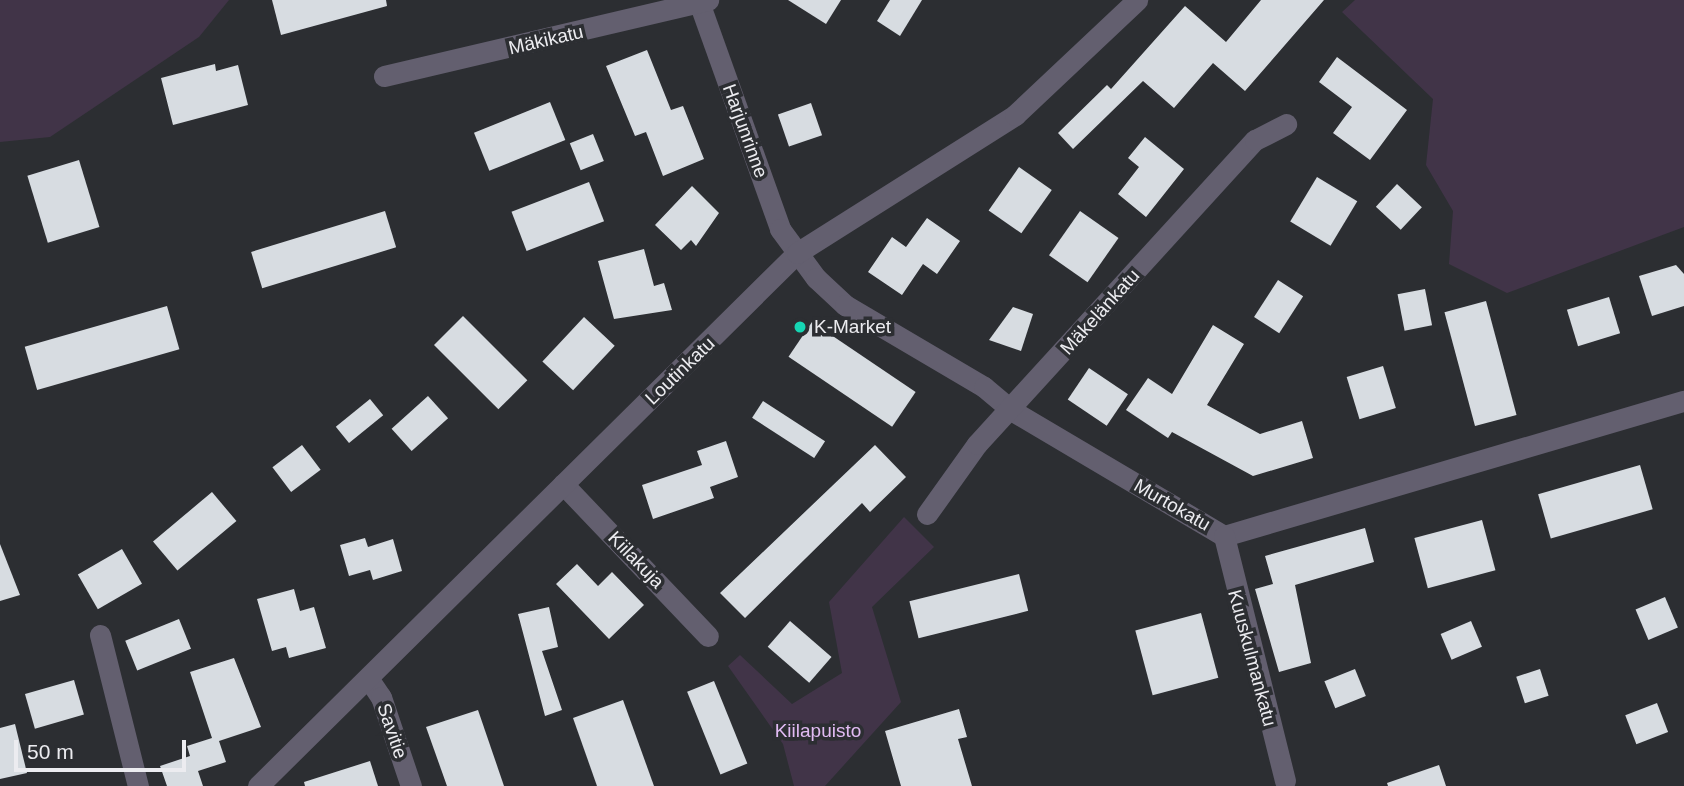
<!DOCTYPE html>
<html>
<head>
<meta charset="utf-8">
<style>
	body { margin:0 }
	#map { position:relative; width:1684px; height:786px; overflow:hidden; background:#2c2e32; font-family:Arial,sans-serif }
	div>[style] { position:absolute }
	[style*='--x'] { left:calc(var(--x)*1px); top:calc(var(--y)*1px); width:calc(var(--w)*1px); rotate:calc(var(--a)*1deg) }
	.green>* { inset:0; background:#413448 }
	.building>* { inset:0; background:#d7dce1; transform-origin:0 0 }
	.minor>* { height:21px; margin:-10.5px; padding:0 10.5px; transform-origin:10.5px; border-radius:10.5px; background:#635f6f }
	.dots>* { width:19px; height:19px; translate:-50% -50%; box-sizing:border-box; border:4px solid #2c2e32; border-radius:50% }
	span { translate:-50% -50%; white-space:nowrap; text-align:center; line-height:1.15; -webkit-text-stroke:7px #2c2e32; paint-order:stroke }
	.street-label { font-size:19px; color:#ececf0 }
	.poi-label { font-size:19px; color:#ececf0 }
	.left { translate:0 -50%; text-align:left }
	.park-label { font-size:19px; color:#e1bbf3 }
	.scale { position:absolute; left:14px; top:740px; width:172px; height:32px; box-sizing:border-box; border:4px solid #ececf0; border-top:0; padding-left:9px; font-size:21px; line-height:24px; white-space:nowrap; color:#ececf0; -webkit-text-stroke:5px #2c2e32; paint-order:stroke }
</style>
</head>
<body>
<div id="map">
	<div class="green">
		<div style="clip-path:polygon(0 0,229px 0,199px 37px,50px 137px,0 142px)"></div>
		<div style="clip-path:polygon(1355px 0,1684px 0,1684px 227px,1507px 293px,1449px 264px,1453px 211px,1426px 165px,1433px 99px,1342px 12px)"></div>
		<div style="clip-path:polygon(904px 517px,934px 547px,872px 607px,901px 702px,825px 786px,794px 786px,783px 744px,728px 666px,740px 655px,792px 704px,842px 673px,829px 602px)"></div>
	</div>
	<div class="building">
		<div style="clip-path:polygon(272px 0,386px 0,387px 6px,281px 35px)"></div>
		<div style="clip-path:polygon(788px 0,841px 0,826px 24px)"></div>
		<div style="clip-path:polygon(890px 0,922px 0,900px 36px,877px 21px)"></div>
		<div style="clip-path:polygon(1261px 0,1324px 0,1245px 91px,1213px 63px,1174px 108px,1143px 81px,1073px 149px,1058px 133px,1107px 85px,1111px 89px,1185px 6px,1226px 42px)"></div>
		<div style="clip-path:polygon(647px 50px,671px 110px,683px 106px,704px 159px,663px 176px,646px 132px,635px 136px,606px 66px)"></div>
		<div style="clip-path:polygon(1337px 57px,1407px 110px,1370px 160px,1333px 133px,1352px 107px,1319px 82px)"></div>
		<div style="clip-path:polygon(215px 64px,216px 71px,238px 65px,248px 105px,173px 125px,161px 78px)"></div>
		<div style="left:550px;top:102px;width:41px;height:82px;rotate:68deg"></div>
		<div style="left:811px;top:103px;width:34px;height:35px;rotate:71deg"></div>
		<div style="left:593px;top:134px;width:29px;height:25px;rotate:68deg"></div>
		<div style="clip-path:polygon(1145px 137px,1184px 169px,1146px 217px,1118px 194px,1139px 167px,1128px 158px)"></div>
		<div style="left:79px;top:160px;width:70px;height:54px;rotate:73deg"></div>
		<div style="left:1019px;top:167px;width:40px;height:53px;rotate:35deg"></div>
		<div style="left:1317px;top:177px;width:47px;height:52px;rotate:31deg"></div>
		<div style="left:589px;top:182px;width:42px;height:83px;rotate:69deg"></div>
		<div style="left:1397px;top:184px;width:34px;height:31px;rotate:43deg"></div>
		<div style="clip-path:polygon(692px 186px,719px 213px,696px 246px,691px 240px,681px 250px,655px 225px)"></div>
		<div style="left:385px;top:211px;width:38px;height:140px;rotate:73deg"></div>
		<div style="left:1080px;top:211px;width:47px;height:54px;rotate:35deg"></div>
		<div style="clip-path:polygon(927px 218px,960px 241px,937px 274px,923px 264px,902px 295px,868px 272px,892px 237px,906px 247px)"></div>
		<div style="clip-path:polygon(644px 249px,654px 286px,664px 283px,672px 310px,614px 319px,598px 261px)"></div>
		<div style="clip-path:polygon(1676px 265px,1684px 274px,1684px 306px,1652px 316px,1639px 276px)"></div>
		<div style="left:1278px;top:280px;width:30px;height:44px;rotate:33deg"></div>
		<div style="left:1425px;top:289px;width:37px;height:28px;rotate:79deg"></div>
		<div style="left:1609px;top:297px;width:38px;height:44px;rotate:73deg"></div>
		<div style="left:1486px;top:301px;width:118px;height:43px;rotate:75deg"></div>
		<div style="left:167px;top:306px;width:45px;height:148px;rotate:74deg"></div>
		<div style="clip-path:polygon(1013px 307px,1033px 314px,1021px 351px,989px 340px)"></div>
		<div style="left:463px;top:316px;width:91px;height:41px;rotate:45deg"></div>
		<div style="left:584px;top:317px;width:42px;height:61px;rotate:43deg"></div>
		<div style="left:812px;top:322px;width:125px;height:42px;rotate:34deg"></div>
		<div style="clip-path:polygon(1213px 325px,1244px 344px,1207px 405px,1260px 434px,1302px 421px,1313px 458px,1253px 476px,1172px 432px,1168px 438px,1126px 410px,1148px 378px,1172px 394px)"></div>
		<div style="left:1383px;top:366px;width:44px;height:38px;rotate:73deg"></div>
		<div style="left:1089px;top:368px;width:47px;height:38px;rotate:34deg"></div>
		<div style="left:428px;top:396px;width:30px;height:49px;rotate:48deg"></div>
		<div style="left:370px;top:399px;width:21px;height:44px;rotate:51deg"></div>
		<div style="left:763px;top:401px;width:74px;height:20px;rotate:33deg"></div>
		<div style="clip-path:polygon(726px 441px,738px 477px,710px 487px,714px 498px,653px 519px,642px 485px,702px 465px,697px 451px)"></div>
		<div style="left:302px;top:445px;width:31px;height:37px;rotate:53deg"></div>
		<div style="clip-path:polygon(875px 445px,906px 477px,870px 512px,862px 503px,745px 618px,720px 593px)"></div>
		<div style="left:1640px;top:465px;width:46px;height:106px;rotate:74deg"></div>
		<div style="left:212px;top:492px;width:38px;height:77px;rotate:50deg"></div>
		<div style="left:1482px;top:520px;width:52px;height:70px;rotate:75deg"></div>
		<div style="clip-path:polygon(1365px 528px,1374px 562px,1295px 585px,1311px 663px,1279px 672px,1255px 589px,1273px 584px,1265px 556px)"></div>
		<div style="clip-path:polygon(365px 538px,368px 547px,393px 539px,402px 571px,373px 580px,370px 570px,349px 576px,340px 545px)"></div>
		<div style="clip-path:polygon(0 544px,20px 595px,0 601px)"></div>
		<div style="left:122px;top:549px;width:40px;height:51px;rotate:60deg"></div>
		<div style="clip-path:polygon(577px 564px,598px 586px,612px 572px,644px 605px,609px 639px,556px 584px)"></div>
		<div style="left:1019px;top:574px;width:38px;height:113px;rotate:76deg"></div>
		<div style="clip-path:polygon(294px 589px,300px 611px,314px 607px,326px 648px,289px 658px,286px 647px,272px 651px,257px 599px)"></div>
		<div style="left:1665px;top:597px;width:33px;height:32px;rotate:67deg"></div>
		<div style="clip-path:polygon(549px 607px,558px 647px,542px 651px,562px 710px,545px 716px,518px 614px)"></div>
		<div style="left:1201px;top:613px;width:67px;height:68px;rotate:75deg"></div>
		<div style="left:179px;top:619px;width:32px;height:58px;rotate:68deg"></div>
		<div style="left:790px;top:621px;width:55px;height:34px;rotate:41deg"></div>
		<div style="left:1471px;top:621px;width:28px;height:33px;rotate:67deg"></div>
		<div style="clip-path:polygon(234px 658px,261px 727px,219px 741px,226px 762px,198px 771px,203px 786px,167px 786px,160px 766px,190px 756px,187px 746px,212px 738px,190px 672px)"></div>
		<div style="left:1355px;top:669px;width:29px;height:33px;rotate:68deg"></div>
		<div style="left:1540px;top:669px;width:28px;height:25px;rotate:72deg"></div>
		<div style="left:74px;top:680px;width:36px;height:51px;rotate:74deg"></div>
		<div style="left:714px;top:681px;width:89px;height:29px;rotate:68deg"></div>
		<div style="clip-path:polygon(623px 700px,654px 786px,597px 786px,573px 718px)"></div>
		<div style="left:1657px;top:703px;width:31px;height:34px;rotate:69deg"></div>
		<div style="clip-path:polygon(959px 709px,967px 737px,958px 739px,972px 786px,901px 786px,885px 731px)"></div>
		<div style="clip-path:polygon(478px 710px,504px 786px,447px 786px,426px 727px)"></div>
		<div style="clip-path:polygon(15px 724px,27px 773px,0 779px,0 728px)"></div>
		<div style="clip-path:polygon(370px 761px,378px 786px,305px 786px,304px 782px)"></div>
		<div style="clip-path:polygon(1439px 765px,1446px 786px,1388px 786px,1387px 783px)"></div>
	</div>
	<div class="minor">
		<div style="--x:700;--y:5;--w:238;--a:70.3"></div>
		<div style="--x:780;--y:229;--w:61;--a:53.7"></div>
		<div style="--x:816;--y:278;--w:40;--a:43"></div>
		<div style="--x:845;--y:305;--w:161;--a:30.5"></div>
		<div style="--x:984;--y:387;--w:35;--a:40"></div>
		<div style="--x:1011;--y:410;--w:247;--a:30.6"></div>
		<div style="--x:1224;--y:536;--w:479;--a:-16.4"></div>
		<div style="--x:384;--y:76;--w:333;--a:-13.2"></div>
		<div style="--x:563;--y:484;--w:210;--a:46.4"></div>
		<div style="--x:927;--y:514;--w:86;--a:-54.5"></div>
		<div style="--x:977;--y:444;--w:412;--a:-47.6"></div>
		<div style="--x:1255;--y:140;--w:35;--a:-27"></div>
		<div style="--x:1224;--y:536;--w:252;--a:76"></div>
		<div style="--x:100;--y:635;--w:156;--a:75.9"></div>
		<div style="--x:368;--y:678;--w:23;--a:56"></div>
		<div style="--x:381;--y:697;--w:94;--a:71.4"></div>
		<div style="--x:258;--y:786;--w:758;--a:-44.68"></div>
		<div style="--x:797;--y:253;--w:258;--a:-32.3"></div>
		<div style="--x:1015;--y:115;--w:168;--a:-43.3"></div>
	</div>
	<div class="dots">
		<div style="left:800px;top:327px;background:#16d5b3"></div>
	</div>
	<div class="street-label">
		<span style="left:546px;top:40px;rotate:-13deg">Mäkikatu</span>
		<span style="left:745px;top:131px;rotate:70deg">Harjunrinne</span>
		<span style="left:1100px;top:312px;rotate:-48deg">Mäkelänkatu</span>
		<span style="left:680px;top:371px;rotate:-44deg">Loutinkatu</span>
		<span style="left:1172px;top:505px;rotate:30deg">Murtokatu</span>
		<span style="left:636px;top:560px;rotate:46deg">Kiilakuja</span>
		<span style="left:1252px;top:658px;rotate:75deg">Kuuskulmankatu</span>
		<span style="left:392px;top:731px;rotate:71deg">Savitie</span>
	</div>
	<div class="poi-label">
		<span class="left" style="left:814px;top:327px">K-Market</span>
	</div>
	<div class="park-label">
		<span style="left:818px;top:731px">Kiilapuisto</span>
	</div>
	<div class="scale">50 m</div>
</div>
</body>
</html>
